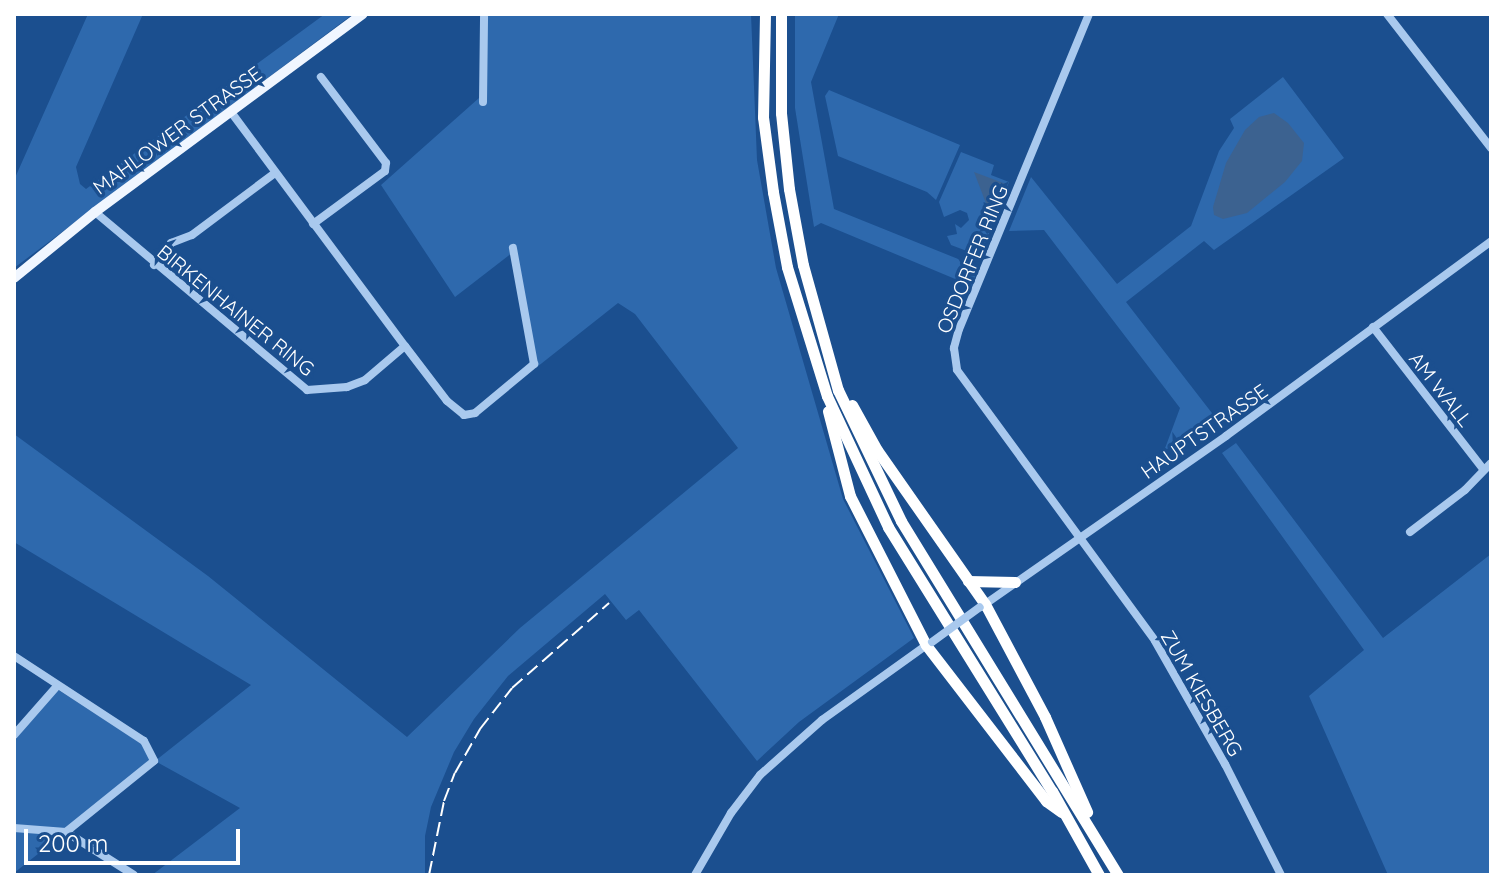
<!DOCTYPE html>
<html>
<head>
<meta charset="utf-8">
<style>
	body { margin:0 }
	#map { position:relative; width:1505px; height:889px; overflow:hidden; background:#1b4f8f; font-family:Quicksand,sans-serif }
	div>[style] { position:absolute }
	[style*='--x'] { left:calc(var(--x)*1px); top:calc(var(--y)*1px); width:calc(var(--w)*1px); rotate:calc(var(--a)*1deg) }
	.green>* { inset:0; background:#2e69ad }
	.water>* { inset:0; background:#3c6290 }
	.minor>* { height:8px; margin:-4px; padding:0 4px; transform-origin:4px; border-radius:4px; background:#a9c9ee }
	.major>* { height:10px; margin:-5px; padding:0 5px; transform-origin:5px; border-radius:5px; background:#f0f6ff }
	.highway>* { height:11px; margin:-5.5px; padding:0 5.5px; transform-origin:5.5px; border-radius:5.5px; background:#fff }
	.rail>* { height:2px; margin-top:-1px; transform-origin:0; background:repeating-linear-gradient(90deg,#fff 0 14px,transparent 0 20px) }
	.minor-bridge>* { height:8px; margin:-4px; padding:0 4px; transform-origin:4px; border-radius:4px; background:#a9c9ee }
	span { translate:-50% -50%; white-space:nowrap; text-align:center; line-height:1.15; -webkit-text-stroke:7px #1b4f8f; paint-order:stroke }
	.street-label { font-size:20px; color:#fff }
	.frame { position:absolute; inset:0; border:16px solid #fff; pointer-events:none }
	.scale { position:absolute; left:24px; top:829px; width:216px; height:36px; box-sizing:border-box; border:4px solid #fff; border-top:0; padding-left:10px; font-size:24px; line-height:28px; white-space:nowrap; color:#fff; -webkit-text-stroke:6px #1b4f8f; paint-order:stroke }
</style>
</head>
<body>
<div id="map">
	<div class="green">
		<div style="clip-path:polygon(88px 14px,143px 14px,76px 167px,80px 184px,86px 189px,325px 14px,353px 14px,14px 268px,14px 180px)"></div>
		<div style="clip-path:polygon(484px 14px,751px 14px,757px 160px,776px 268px,843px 499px,914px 638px,799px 722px,757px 761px,639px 610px,626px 620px,605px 594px,508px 676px,474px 719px,454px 752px,431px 807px,425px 836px,425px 875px,152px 875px,240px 808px,155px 761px,14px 873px,14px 741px,57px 689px,142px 744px,155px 761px,251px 685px,14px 542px,14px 434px,208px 576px,407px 737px,520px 628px,738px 448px,635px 314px,618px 303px,537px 367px,516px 250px,455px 297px,381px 185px,479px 98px)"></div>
		<div style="clip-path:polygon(795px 14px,839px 14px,811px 82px,834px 209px,978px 267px,972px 286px,821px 223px,814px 227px,795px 108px)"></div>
		<div style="clip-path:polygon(1283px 77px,1344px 158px,1214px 250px,1204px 241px,1126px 302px,1215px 417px,1164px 451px,1180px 408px,1044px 230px,1009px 231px,1031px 177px,1117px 284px,1191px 226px,1219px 151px,1234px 128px,1230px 119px)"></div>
		<div style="clip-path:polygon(829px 90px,960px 145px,936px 200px,927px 192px,838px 156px,825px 96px)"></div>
		<div style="clip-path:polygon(961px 152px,994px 165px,991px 175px,1009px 182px,980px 256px,951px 245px,947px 236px,957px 234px,955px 224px,961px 228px,969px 220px,967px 213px,960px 210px,944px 217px,939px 202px)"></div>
		<div style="clip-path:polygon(1236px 443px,1383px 638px,1491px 554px,1491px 875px,1388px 875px,1309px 696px,1364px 650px,1222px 453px)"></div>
	</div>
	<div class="water">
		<div style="clip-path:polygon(1274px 113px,1288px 123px,1304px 143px,1302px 161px,1285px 182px,1247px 213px,1223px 219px,1214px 215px,1213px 207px,1226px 163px,1245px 130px,1259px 117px)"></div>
		<div style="clip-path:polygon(974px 172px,1006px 184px,992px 219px)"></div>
	</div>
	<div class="minor">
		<div style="--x:1089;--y:14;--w:341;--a:112.4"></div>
		<div style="--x:959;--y:329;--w:20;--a:105"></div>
		<div style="--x:954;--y:348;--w:22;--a:82"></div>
		<div style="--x:957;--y:370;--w:336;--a:53.8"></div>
		<div style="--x:1155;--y:641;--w:142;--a:60.4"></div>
		<div style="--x:1225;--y:764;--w:124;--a:63.2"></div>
		<div style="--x:1387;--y:14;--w:170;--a:52.2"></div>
		<div style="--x:483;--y:102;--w:88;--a:-89.3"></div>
		<div style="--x:231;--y:112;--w:292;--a:53.4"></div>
		<div style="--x:405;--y:346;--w:69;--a:52.6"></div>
		<div style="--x:447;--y:401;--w:22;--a:39"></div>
		<div style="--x:464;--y:415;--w:11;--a:-10"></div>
		<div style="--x:475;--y:413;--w:77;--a:-39.7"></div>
		<div style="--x:534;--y:364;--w:118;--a:-100.3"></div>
		<div style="--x:95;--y:212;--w:277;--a:40"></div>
		<div style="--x:307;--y:390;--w:40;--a:-4.3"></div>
		<div style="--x:347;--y:387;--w:19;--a:-21"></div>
		<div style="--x:365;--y:380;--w:52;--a:-40.4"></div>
		<div style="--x:313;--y:224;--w:89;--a:-36.4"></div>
		<div style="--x:385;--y:171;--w:8;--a:-83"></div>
		<div style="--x:386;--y:163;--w:108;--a:-127.1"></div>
		<div style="--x:154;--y:265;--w:28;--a:-52"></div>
		<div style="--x:171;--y:243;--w:22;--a:-21"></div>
		<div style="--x:192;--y:235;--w:104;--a:-36.8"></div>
		<div style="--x:1373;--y:327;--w:180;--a:52.2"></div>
		<div style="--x:1410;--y:532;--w:69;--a:-37.4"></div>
		<div style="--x:1465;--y:490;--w:37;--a:-46"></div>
		<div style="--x:981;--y:607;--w:299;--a:-34.9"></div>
		<div style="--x:1226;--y:436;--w:329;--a:-36.3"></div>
		<div style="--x:14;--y:656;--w:155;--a:33.2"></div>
		<div style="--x:144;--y:741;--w:22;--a:63"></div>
		<div style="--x:154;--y:761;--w:113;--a:141.1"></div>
		<div style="--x:14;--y:735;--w:65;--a:-48.7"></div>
		<div style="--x:14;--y:828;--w:52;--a:4.4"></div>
		<div style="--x:66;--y:832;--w:80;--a:32.3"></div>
		<div style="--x:695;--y:875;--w:72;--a:-59.9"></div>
		<div style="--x:731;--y:813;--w:48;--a:-52.7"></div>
		<div style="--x:760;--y:775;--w:83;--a:-41.6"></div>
		<div style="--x:822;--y:720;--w:130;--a:-35.6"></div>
	</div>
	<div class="major">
		<div style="--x:14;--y:278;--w:104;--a:-39.2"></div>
		<div style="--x:95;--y:212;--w:333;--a:-36.5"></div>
	</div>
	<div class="highway">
		<div style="--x:765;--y:14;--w:103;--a:91.1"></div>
		<div style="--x:763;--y:117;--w:76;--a:82.4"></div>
		<div style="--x:773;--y:192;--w:76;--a:79.4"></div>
		<div style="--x:787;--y:267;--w:135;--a:72.8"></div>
		<div style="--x:827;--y:396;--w:145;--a:65"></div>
		<div style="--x:888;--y:527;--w:311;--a:58.2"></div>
		<div style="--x:1052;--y:791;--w:96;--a:60.8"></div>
		<div style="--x:781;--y:14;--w:99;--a:90"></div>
		<div style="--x:781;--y:113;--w:76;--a:84"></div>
		<div style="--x:789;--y:189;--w:77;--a:79.6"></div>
		<div style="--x:803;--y:265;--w:130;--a:74.4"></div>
		<div style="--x:838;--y:390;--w:145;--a:64.3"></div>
		<div style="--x:901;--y:521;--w:415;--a:58.5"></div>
		<div style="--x:852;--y:405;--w:51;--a:60.9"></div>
		<div style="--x:877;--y:450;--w:188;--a:55"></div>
		<div style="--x:985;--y:604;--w:128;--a:62"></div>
		<div style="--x:1045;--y:717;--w:104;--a:66.1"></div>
		<div style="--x:828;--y:411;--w:88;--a:75.5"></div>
		<div style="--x:850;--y:496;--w:167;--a:63"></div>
		<div style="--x:926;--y:645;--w:197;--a:52.4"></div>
		<div style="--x:1046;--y:801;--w:19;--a:36"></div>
		<div style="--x:968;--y:581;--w:47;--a:1.2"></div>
	</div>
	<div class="rail">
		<div style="--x:429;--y:875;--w:76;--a:-78.5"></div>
		<div style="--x:444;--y:801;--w:30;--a:-69"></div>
		<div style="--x:455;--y:773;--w:51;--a:-60.4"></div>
		<div style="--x:480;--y:729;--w:52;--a:-52"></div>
		<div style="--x:512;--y:688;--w:129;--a:-41.2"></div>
	</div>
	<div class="minor-bridge">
		<div style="--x:932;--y:642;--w:59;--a:-36.1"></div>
	</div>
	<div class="street-label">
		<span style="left:177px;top:130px;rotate:-36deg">MAHLOWER STRASSE</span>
		<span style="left:972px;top:259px;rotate:-68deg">OSDORFER RING</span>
		<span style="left:236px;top:310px;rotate:39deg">BIRKENHAINER RING</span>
		<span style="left:1441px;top:389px;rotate:52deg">AM WALL</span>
		<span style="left:1204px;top:431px;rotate:-35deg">HAUPTSTRASSE</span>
		<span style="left:1202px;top:693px;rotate:60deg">ZUM KIESBERG</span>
	</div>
	<div class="frame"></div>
	<div class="scale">200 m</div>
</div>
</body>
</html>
